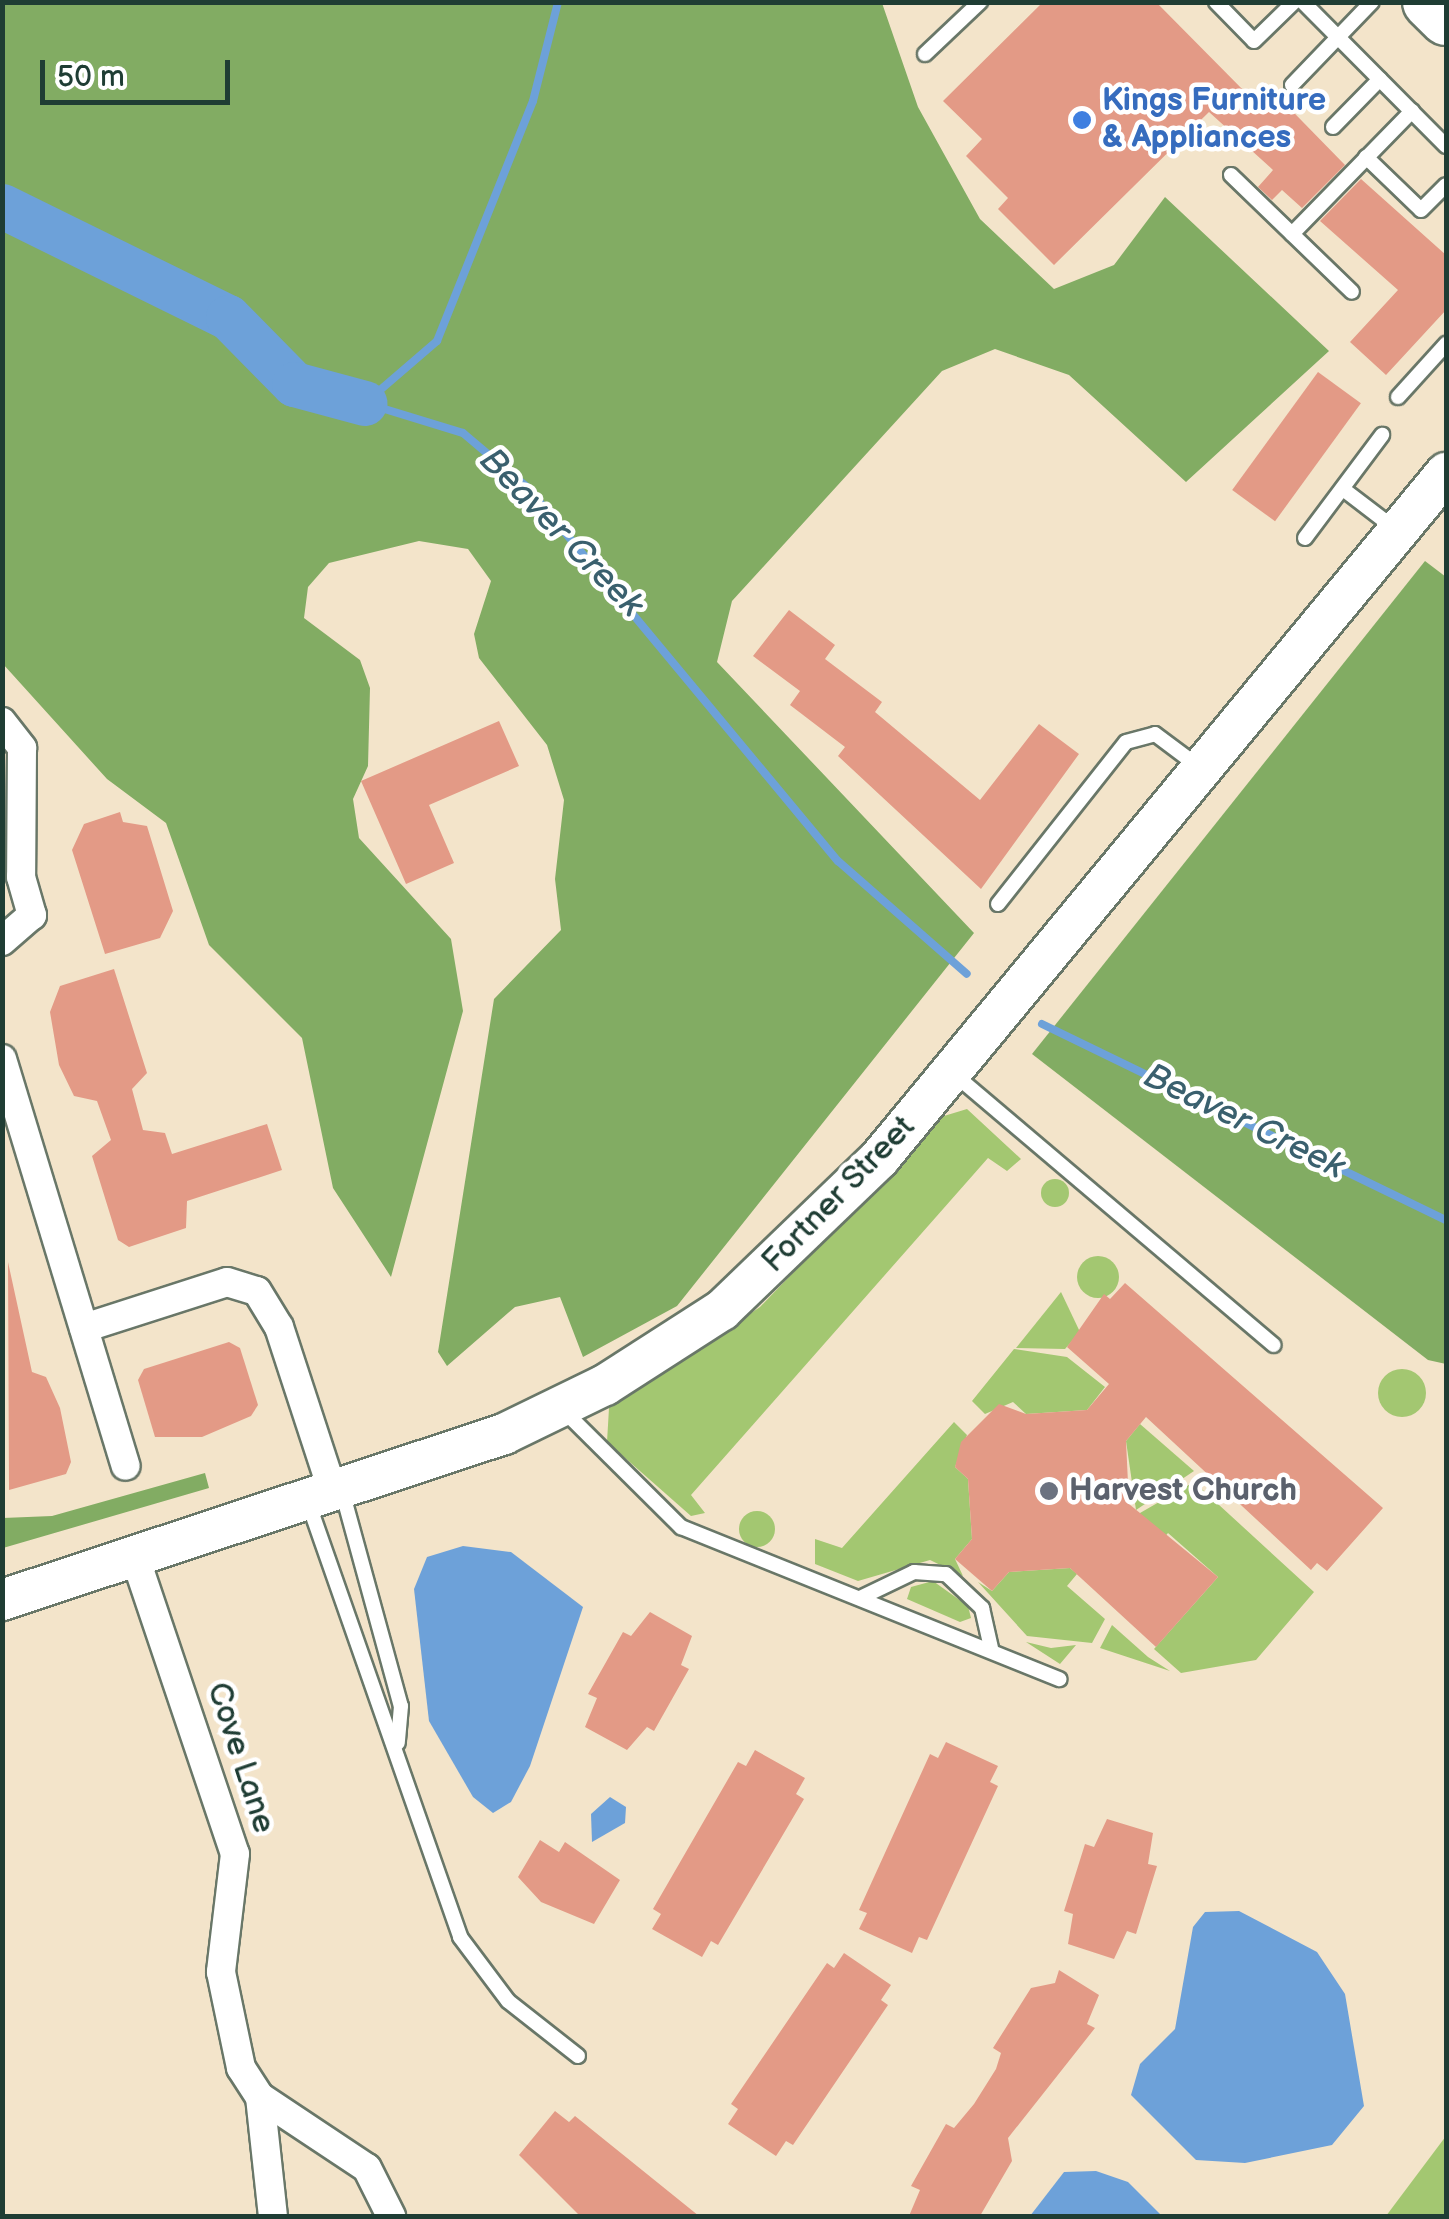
<!DOCTYPE html>
<html>
<head>
<meta charset="utf-8">
<style>
	body { margin:0 }
	#map { position:relative; width:1449px; height:2219px; overflow:hidden; background:#f3e4ca; font-family:"Balsamiq Sans",sans-serif }
	div>[style] { position:absolute }
	[style*='--x'] { left:calc(var(--x)*1px); top:calc(var(--y)*1px); width:calc(var(--w)*1px); rotate:calc(var(--a)*1deg) }
	.green>* { inset:0; background:#a3c771 }
	.round { border-radius:50% }
	.forest>* { inset:0; background:#82ac63 }
	.water>* { inset:0; background:#6da1d9 }
	.stream>* { height:8px; margin:-4px; padding:0 4px; transform-origin:4px; border-radius:4px; background:#6da1d9 }
	.river>* { height:45px; margin:-22.5px; padding:0 22.5px; transform-origin:22.5px; border-radius:22.5px; background:#6da1d9 }
	.building>* { inset:0; background:#e39a86; transform-origin:0 0 }
	.roads { filter:drop-shadow(2px 0 #697768) drop-shadow(-2px 0 #697768) drop-shadow(0 2px #697768) drop-shadow(0 -2px #697768) }
	.lane>* { height:14px; margin:-7px; padding:0 7px; transform-origin:7px; border-radius:7px; background:#fff }
	.street>* { height:28px; margin:-14px; padding:0 14px; transform-origin:14px; border-radius:14px; background:#fff }
	.secondary>* { height:40px; margin:-20px; padding:0 20px; transform-origin:20px; border-radius:20px; background:#fff }
	.highway>* { height:52px; margin:-26px; padding:0 26px; transform-origin:26px; border-radius:26px; background:#fff }
	.dots>* { width:28px; height:28px; translate:-50% -50%; box-sizing:border-box; border:5px solid #fff; border-radius:50% }
	span { translate:-50% -50%; white-space:nowrap; text-align:center; line-height:1.15; -webkit-text-stroke:9px #fff; paint-order:stroke }
	.shop-label { font-size:32px; color:#366cbe; font-weight:700 }
	.left { translate:0 -50%; text-align:left }
	.street-label { font-size:32px; color:#1f3d34 }
	.worship-label { font-size:32px; color:#5b616d; font-weight:700 }
	.water-label { font-size:35px; color:#3a606e; font-style:italic }
	.frame { position:absolute; inset:0; border:5px solid #1f3d34; pointer-events:none }
	.scale { position:absolute; left:40px; top:60px; width:190px; height:45px; box-sizing:border-box; border:5px solid #1f3d34; border-top:0; padding-left:12px; font-size:30px; line-height:35px; white-space:nowrap; color:#1f3d34; -webkit-text-stroke:8px #fff; paint-order:stroke }
</style>
</head>
<body>
<div id="map">
	<div class="green">
		<div style="clip-path:polygon(967px 1109px,1021px 1159px,1007px 1171px,988px 1158px,691px 1495px,705px 1513px,691px 1516px,607px 1442px,609px 1408px,760px 1307px,944px 1116px)"></div>
		<div class="round" style="left:1041px;top:1179px;width:28px;height:28px"></div>
		<div class="round" style="left:1077px;top:1256px;width:42px;height:42px"></div>
		<div style="clip-path:polygon(1061px 1292px,1080px 1332px,1065px 1349px,1016px 1348px)"></div>
		<div style="clip-path:polygon(1014px 1349px,1067px 1357px,1105px 1387px,1087px 1410px,1026px 1414px,1013px 1402px,985px 1414px,972px 1401px)"></div>
		<div class="round" style="left:1378px;top:1369px;width:48px;height:48px"></div>
		<div style="clip-path:polygon(954px 1422px,967px 1435px,955px 1467px,968px 1479px,972px 1539px,955px 1559px,963px 1576px,930px 1560px,858px 1581px,815px 1564px,815px 1539px,842px 1548px)"></div>
		<div style="clip-path:polygon(1140px 1424px,1194px 1471px,1136px 1510px,1126px 1441px)"></div>
		<div style="clip-path:polygon(1194px 1482px,1314px 1592px,1256px 1660px,1181px 1673px,1154px 1649px,1218px 1577px,1168px 1533px,1142px 1563px,1140px 1513px)"></div>
		<div class="round" style="left:739px;top:1511px;width:36px;height:36px"></div>
		<div style="clip-path:polygon(1070px 1568px,1077px 1574px,1067px 1586px,1105px 1619px,1092px 1643px,1027px 1636px,978px 1582px,992px 1591px,1009px 1572px)"></div>
		<div style="clip-path:polygon(933px 1581px,968px 1606px,971px 1618px,960px 1622px,907px 1599px,911px 1587px)"></div>
		<div style="clip-path:polygon(1112px 1625px,1148px 1657px,1170px 1671px,1100px 1648px)"></div>
		<div style="clip-path:polygon(1026px 1642px,1051px 1648px,1076px 1645px,1060px 1664px)"></div>
		<div style="clip-path:polygon(1446px 2136px,1446px 2216px,1386px 2216px)"></div>
	</div>
	<div class="forest">
		<div style="clip-path:polygon(2px 3px,882px 3px,918px 107px,980px 219px,1054px 289px,1114px 265px,1165px 197px,1329px 351px,1186px 482px,1069px 375px,995px 349px,942px 371px,732px 601px,717px 662px,974px 933px,677px 1306px,583px 1357px,560px 1297px,515px 1307px,447px 1366px,438px 1352px,494px 999px,561px 930px,555px 879px,564px 800px,547px 745px,479px 658px,474px 634px,491px 581px,468px 549px,419px 541px,329px 563px,308px 587px,304px 618px,360px 660px,370px 688px,368px 766px,353px 799px,359px 838px,451px 939px,463px 1011px,391px 1277px,333px 1188px,302px 1038px,209px 945px,166px 823px,107px 779px,3px 664px)"></div>
		<div style="clip-path:polygon(1425px 561px,1446px 577px,1446px 1364px,1428px 1360px,1032px 1054px)"></div>
		<div style="clip-path:polygon(205px 1473px,209px 1488px,3px 1548px,3px 1518px,52px 1516px)"></div>
	</div>
	<div class="water">
		<div style="clip-path:polygon(463px 1546px,511px 1552px,583px 1607px,530px 1766px,511px 1802px,493px 1813px,473px 1797px,429px 1721px,414px 1589px,427px 1557px)"></div>
		<div style="clip-path:polygon(610px 1797px,626px 1807px,625px 1823px,592px 1842px,591px 1814px)"></div>
		<div style="clip-path:polygon(1239px 1911px,1317px 1952px,1345px 1994px,1364px 2106px,1332px 2145px,1245px 2163px,1196px 2160px,1131px 2095px,1140px 2064px,1175px 2029px,1193px 1927px,1205px 1912px)"></div>
		<div style="clip-path:polygon(1096px 2171px,1128px 2182px,1162px 2216px,1030px 2216px,1064px 2172px)"></div>
	</div>
	<div class="stream">
		<div style="--x:365;--y:403;--w:102;--a:17"></div>
		<div style="--x:463;--y:433;--w:85;--a:40.2"></div>
		<div style="--x:528;--y:488;--w:485;--a:50.3"></div>
		<div style="--x:838;--y:861;--w:171;--a:41.2"></div>
		<div style="--x:365;--y:403;--w:95;--a:-40.7"></div>
		<div style="--x:437;--y:341;--w:258;--a:-68.2"></div>
		<div style="--x:533;--y:101;--w:102;--a:-75.8"></div>
		<div style="--x:1042;--y:1024;--w:449;--a:25.9"></div>
	</div>
	<div class="river">
		<div style="--x:2;--y:206;--w:252;--a:26.2"></div>
		<div style="--x:228;--y:317;--w:94;--a:45.4"></div>
		<div style="--x:294;--y:384;--w:73;--a:15"></div>
	</div>
	<div class="building">
		<div style="clip-path:polygon(1043px 2px,1156px 2px,1250px 97px,1264px 82px,1345px 165px,1302px 208px,1282px 190px,1272px 200px,1258px 187px,1273px 170px,1209px 112px,1054px 265px,998px 209px,1008px 198px,966px 156px,982px 139px,943px 101px)"></div>
		<div style="clip-path:polygon(1361px 179px,1446px 255px,1446px 310px,1386px 375px,1350px 342px,1398px 290px,1320px 221px)"></div>
		<div style="left:1318px;top:372px;width:53px;height:146px;rotate:36deg"></div>
		<div style="clip-path:polygon(789px 610px,835px 645px,825px 659px,882px 702px,875px 712px,980px 800px,1039px 724px,1079px 754px,981px 889px,838px 756px,845px 747px,790px 705px,800px 691px,753px 656px)"></div>
		<div style="clip-path:polygon(499px 721px,519px 766px,429px 805px,454px 863px,406px 884px,361px 781px)"></div>
		<div style="clip-path:polygon(120px 812px,123px 822px,147px 826px,173px 911px,160px 938px,105px 954px,72px 850px,84px 824px)"></div>
		<div style="clip-path:polygon(114px 969px,147px 1073px,132px 1089px,143px 1130px,165px 1133px,172px 1154px,267px 1124px,282px 1170px,187px 1201px,186px 1228px,129px 1247px,118px 1240px,92px 1156px,111px 1140px,97px 1101px,74px 1096px,59px 1065px,50px 1012px,60px 986px)"></div>
		<div style="clip-path:polygon(8px 1262px,32px 1372px,46px 1377px,60px 1408px,71px 1462px,66px 1474px,9px 1490px)"></div>
		<div style="clip-path:polygon(1125px 1283px,1383px 1508px,1327px 1571px,1317px 1563px,1311px 1570px,1146px 1417px,1126px 1441px,1129px 1504px,1218px 1577px,1156px 1647px,1070px 1568px,1009px 1572px,992px 1591px,955px 1559px,972px 1539px,968px 1479px,955px 1467px,961px 1442px,999px 1404px,1026px 1414px,1087px 1410px,1109px 1384px,1067px 1347px,1104px 1294px,1110px 1299px)"></div>
		<div style="clip-path:polygon(229px 1342px,240px 1348px,258px 1405px,251px 1416px,202px 1437px,155px 1437px,138px 1380px,144px 1369px)"></div>
		<div style="clip-path:polygon(650px 1612px,692px 1636px,681px 1665px,689px 1669px,654px 1731px,647px 1727px,627px 1750px,585px 1727px,597px 1698px,588px 1694px,623px 1632px,631px 1636px)"></div>
		<div style="clip-path:polygon(946px 1742px,998px 1766px,990px 1782px,998px 1786px,927px 1940px,919px 1937px,912px 1953px,859px 1929px,867px 1913px,859px 1910px,930px 1754px,938px 1758px)"></div>
		<div style="clip-path:polygon(755px 1750px,805px 1778px,796px 1794px,804px 1799px,718px 1945px,711px 1941px,702px 1957px,652px 1929px,661px 1914px,653px 1909px,738px 1762px,746px 1766px)"></div>
		<div style="clip-path:polygon(1107px 1819px,1153px 1833px,1148px 1864px,1157px 1866px,1136px 1934px,1127px 1931px,1114px 1959px,1068px 1944px,1073px 1914px,1064px 1911px,1085px 1844px,1094px 1847px)"></div>
		<div style="clip-path:polygon(540px 1840px,559px 1852px,565px 1842px,620px 1880px,594px 1924px,541px 1902px,518px 1877px)"></div>
		<div style="clip-path:polygon(844px 1953px,891px 1985px,881px 2000px,888px 2005px,793px 2145px,786px 2141px,776px 2156px,728px 2124px,738px 2109px,731px 2104px,827px 1963px,834px 1968px)"></div>
		<div style="clip-path:polygon(1059px 1970px,1099px 1995px,1087px 2024px,1095px 2028px,1008px 2138px,1012px 2161px,980px 2216px,909px 2216px,920px 2190px,911px 2186px,946px 2124px,954px 2128px,974px 2104px,996px 2069px,1001px 2053px,993px 2048px,1031px 1988px,1055px 1983px)"></div>
		<div style="clip-path:polygon(555px 2111px,569px 2122px,575px 2116px,699px 2216px,580px 2216px,519px 2155px)"></div>
	</div>
	<div class="roads">
		<div class="lane">
			<div style="--x:1216;--y:2;--w:54;--a:45.7"></div>
			<div style="--x:1254;--y:41;--w:56;--a:-44.3"></div>
			<div style="--x:1303;--y:2;--w:203;--a:45.2"></div>
			<div style="--x:925;--y:54;--w:76;--a:-43.4"></div>
			<div style="--x:1292;--y:85;--w:115;--a:-46.1"></div>
			<div style="--x:1333;--y:127;--w:67;--a:-45.6"></div>
			<div style="--x:1366;--y:157;--w:76;--a:43.9"></div>
			<div style="--x:1421;--y:210;--w:35;--a:-45"></div>
			<div style="--x:1231;--y:175;--w:168;--a:44"></div>
			<div style="--x:1292;--y:234;--w:172;--a:-45.7"></div>
			<div style="--x:1398;--y:397;--w:72;--a:-47.8"></div>
			<div style="--x:1343;--y:489;--w:64;--a:37.4"></div>
			<div style="--x:1305;--y:538;--w:129;--a:-53.2"></div>
			<div style="--x:998;--y:904;--w:206;--a:-51.7"></div>
			<div style="--x:1126;--y:742;--w:30;--a:-15"></div>
			<div style="--x:1155;--y:734;--w:54;--a:36.7"></div>
			<div style="--x:954;--y:1074;--w:419;--a:40.3"></div>
			<div style="--x:562;--y:1409;--w:168;--a:44.8"></div>
			<div style="--x:681;--y:1527;--w:408;--a:21.9"></div>
			<div style="--x:342;--y:1491;--w:223;--a:74.7"></div>
			<div style="--x:401;--y:1706;--w:37;--a:95"></div>
			<div style="--x:308;--y:1502;--w:461;--a:70.7"></div>
			<div style="--x:460;--y:1937;--w:80;--a:53.1"></div>
			<div style="--x:508;--y:2001;--w:89;--a:38.2"></div>
			<div style="--x:860;--y:1598;--w:60;--a:-25.7"></div>
			<div style="--x:914;--y:1572;--w:32;--a:4"></div>
			<div style="--x:946;--y:1574;--w:50;--a:43.4"></div>
			<div style="--x:982;--y:1608;--w:41;--a:77.3"></div>
		</div>
		<div class="street">
			<div style="--x:2;--y:722;--w:33;--a:52"></div>
			<div style="--x:22;--y:748;--w:129;--a:90.4"></div>
			<div style="--x:21;--y:877;--w:40;--a:74"></div>
			<div style="--x:32;--y:915;--w:40;--a:139"></div>
			<div style="--x:2;--y:1059;--w:425;--a:73.1"></div>
			<div style="--x:84;--y:1328;--w:150;--a:-17.8"></div>
			<div style="--x:227;--y:1282;--w:31;--a:17"></div>
			<div style="--x:257;--y:1291;--w:42;--a:58.6"></div>
			<div style="--x:279;--y:1327;--w:174;--a:71.9"></div>
			<div style="--x:135;--y:1557;--w:313;--a:71.4"></div>
			<div style="--x:235;--y:1854;--w:119;--a:96.8"></div>
			<div style="--x:221;--y:1972;--w:98;--a:78.2"></div>
			<div style="--x:241;--y:2068;--w:35;--a:57"></div>
			<div style="--x:260;--y:2097;--w:128;--a:33.6"></div>
			<div style="--x:367;--y:2168;--w:54;--a:63.4"></div>
			<div style="--x:260;--y:2097;--w:120;--a:83.8"></div>
		</div>
		<div class="secondary">
			<div style="--x:2;--y:1600;--w:529;--a:-18.3"></div>
			<div style="--x:504;--y:1434;--w:112;--a:-25.9"></div>
			<div style="--x:605;--y:1385;--w:139;--a:-32.7"></div>
			<div style="--x:722;--y:1310;--w:218;--a:-43.9"></div>
			<div style="--x:879;--y:1159;--w:890;--a:-50.43"></div>
		</div>
		<div class="highway">
			<div style="--x:1429;--y:2;--w:24;--a:45"></div>
		</div>
	</div>
	<div class="dots">
		<div style="left:1082px;top:120px;background:#3f7fe0"></div>
		<div style="left:1049px;top:1491px;background:#6b7280"></div>
	</div>
	<div class="shop-label">
		<span class="left" style="left:1102px;top:120px">Kings Furniture<br>&amp; Appliances</span>
	</div>
	<div class="street-label">
		<span style="left:839px;top:1195px;rotate:-46deg">Fortner Street</span>
		<span style="left:240px;top:1758px;rotate:72deg">Cove Lane</span>
	</div>
	<div class="worship-label">
		<span class="left" style="left:1069px;top:1491px">Harvest Church</span>
	</div>
	<div class="water-label">
		<span style="left:561px;top:533px;rotate:46deg">Beaver Creek</span>
		<span style="left:1244px;top:1122px;rotate:26deg">Beaver Creek</span>
	</div>
	<div class="frame"></div>
	<div class="scale">50 m</div>
</div>
</body>
</html>
